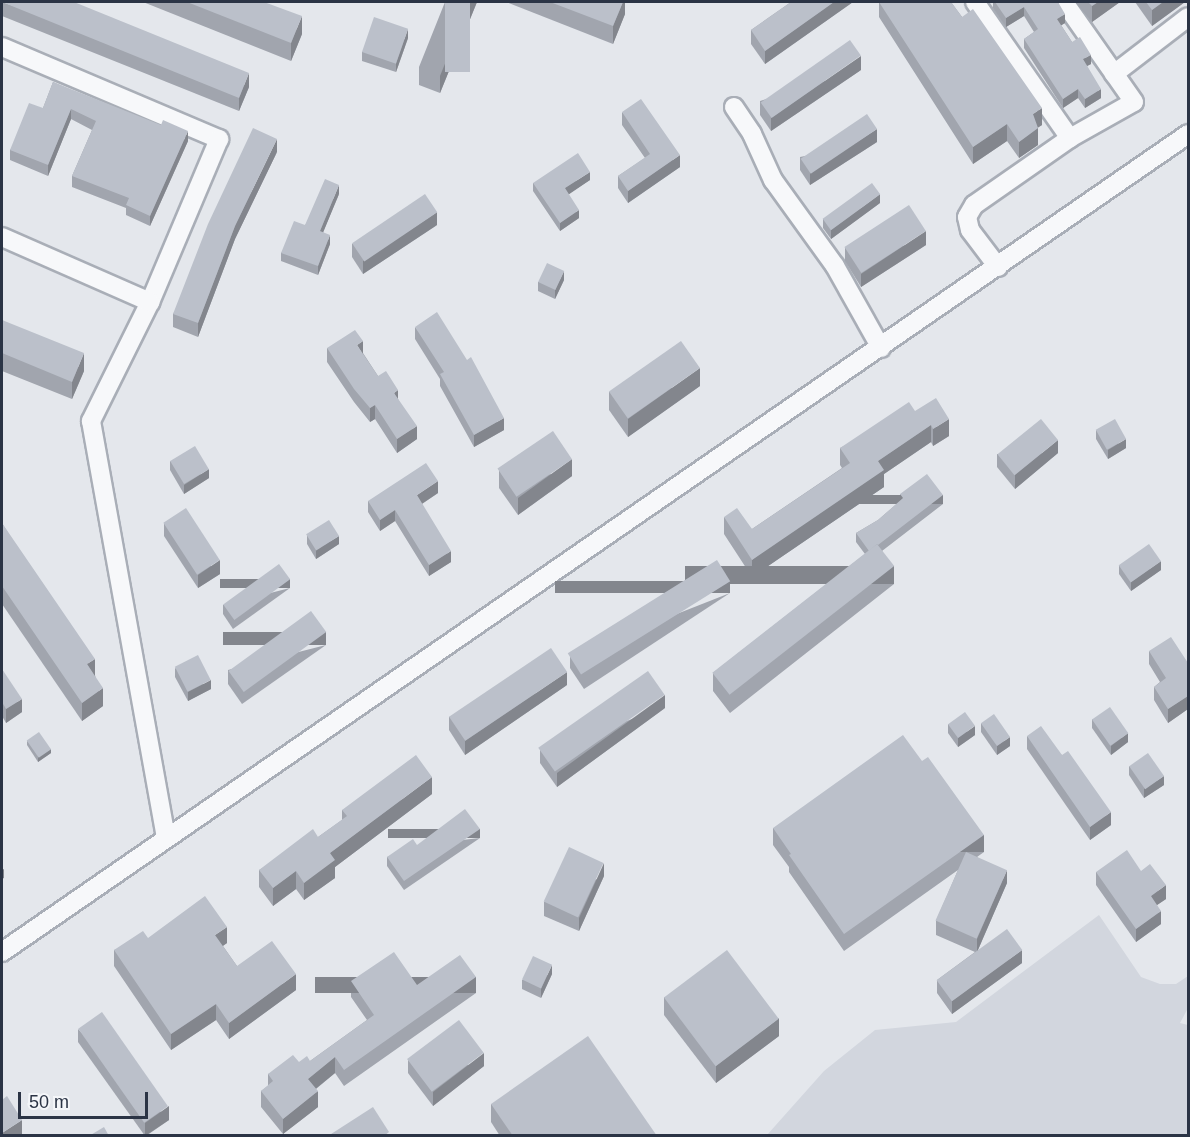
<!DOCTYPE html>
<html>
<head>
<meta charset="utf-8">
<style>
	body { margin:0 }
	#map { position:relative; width:1190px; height:1137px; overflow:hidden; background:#e4e7ec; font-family:Arial,sans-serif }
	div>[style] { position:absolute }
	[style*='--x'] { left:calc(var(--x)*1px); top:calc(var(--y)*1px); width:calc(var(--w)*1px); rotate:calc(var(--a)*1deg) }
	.built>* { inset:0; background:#d2d6de }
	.roads { filter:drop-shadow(2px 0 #a9aeb7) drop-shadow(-2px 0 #a9aeb7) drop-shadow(0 2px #a9aeb7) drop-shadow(0 -2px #a9aeb7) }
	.minor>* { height:18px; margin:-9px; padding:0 9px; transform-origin:9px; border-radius:9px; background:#f7f8fa }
	.wall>* { inset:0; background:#a1a5ae }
	.shaded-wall>* { inset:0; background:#83868d; transform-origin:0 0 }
	.building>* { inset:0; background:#bbc0ca; transform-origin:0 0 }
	span { translate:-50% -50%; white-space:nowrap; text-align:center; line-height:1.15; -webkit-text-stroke:4.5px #f4f6f9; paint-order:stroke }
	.frame { position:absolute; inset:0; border:3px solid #2b3445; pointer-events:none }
	.scale { position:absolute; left:18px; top:1092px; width:130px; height:27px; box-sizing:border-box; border:3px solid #2b3445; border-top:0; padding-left:8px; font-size:18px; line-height:21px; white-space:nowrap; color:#2b3445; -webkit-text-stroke:4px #f4f6f9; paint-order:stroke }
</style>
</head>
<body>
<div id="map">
	<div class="built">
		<div style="clip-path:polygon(1099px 915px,1141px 977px,1160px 984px,1176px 984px,1188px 976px,1188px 1008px,1180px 1023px,1188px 1025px,1188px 1135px,767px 1135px,824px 1071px,875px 1030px,956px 1022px)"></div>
	</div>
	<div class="roads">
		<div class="minor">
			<div style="--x:975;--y:2;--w:166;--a:55.1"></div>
			<div style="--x:2;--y:47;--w:236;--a:23"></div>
			<div style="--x:219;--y:139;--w:177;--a:112.9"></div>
			<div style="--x:150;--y:302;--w:133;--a:116.4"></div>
			<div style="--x:91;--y:421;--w:422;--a:79.8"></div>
			<div style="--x:1114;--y:74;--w:93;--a:-37.6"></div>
			<div style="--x:734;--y:107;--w:32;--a:56"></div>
			<div style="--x:752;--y:134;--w:51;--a:65.5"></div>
			<div style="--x:773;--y:180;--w:106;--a:54.2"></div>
			<div style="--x:835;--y:266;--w:94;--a:60.7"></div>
			<div style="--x:2;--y:237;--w:162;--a:23.7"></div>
			<div style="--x:998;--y:267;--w:46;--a:-127.1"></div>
			<div style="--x:970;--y:230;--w:13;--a:-103"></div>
			<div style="--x:967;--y:217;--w:14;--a:-60"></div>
			<div style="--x:974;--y:205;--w:117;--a:-34.9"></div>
			<div style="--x:1070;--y:138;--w:73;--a:-29.4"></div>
			<div style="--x:1134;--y:102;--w:122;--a:-125"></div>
			<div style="--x:2;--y:952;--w:1441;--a:-34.59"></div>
		</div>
	</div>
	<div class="wall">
		<div style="clip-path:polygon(2px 2px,249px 87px,239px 111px,2px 16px)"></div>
		<div style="clip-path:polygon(143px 2px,264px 2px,302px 34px,291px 61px)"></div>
		<div style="clip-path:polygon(445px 2px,477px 2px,440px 93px,419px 85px,419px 67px)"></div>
		<div style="clip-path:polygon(506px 2px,625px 2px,625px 14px,613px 44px)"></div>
		<div style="clip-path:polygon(791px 2px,853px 2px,765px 64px,751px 44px,751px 30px)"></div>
		<div style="clip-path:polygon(879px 2px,951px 2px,1042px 125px,1038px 127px,1038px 145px,1019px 158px,1007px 141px,973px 164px,879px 17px)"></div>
		<div style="clip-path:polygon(993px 2px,1058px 2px,1065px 23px,1061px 25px,1072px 42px,1091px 64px,1087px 66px,1101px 98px,1085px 108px,1078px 98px,1063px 108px,1024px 48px,1024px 39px,1034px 32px,1024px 16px,1006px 27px,993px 8px)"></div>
		<div style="clip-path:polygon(1075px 2px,1120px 2px,1092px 22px)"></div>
		<div style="clip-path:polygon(1135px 2px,1185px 2px,1152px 26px)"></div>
		<div style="clip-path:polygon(408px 38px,396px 72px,362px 61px,362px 52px)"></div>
		<div style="clip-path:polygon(861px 70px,771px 131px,760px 115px,760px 101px)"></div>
		<div style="clip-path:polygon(53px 82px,188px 141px,150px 226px,126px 215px,126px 208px,72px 187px,72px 176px,92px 130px,71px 119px,48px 176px,10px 160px,10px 150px,43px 108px)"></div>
		<div style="clip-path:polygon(622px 112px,680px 167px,628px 203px,618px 188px,618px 176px,645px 158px,622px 125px)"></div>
		<div style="clip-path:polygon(877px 142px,810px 185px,800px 170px,800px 157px)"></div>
		<div style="clip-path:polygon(277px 152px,235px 239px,198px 337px,173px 327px,173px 314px)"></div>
		<div style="clip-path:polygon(590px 180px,568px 194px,579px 218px,560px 231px,533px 191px,533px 183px)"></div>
		<div style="clip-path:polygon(339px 194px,323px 232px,330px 244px,318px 275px,281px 261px,281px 253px,305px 225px)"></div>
		<div style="clip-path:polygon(880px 203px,831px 239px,823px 228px,823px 219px)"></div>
		<div style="clip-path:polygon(437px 225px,363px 274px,352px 257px,352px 244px)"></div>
		<div style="clip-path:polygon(926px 245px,861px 287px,845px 261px,845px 247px)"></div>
		<div style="clip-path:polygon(564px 280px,555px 299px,538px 291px,538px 282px)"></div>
		<div style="clip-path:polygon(2px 320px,84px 371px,72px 399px,2px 371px)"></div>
		<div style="clip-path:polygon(415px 327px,504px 430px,474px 447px,440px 386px,440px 379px,415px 339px)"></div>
		<div style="clip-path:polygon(327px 348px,363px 353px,378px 376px,398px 399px,417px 439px,397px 453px,375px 419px,370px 422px,354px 402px,327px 362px)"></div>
		<div style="clip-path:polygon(700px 386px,628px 437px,609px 410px,609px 392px)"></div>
		<div style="clip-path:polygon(915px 411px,949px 436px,933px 446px,931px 442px,884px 474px,884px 487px,752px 577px,724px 534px,724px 517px,752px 529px,842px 468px,840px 465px,840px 448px)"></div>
		<div style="clip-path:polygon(1096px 430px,1126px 448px,1108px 459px,1096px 439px)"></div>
		<div style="clip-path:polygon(1058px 453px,1015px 489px,997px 467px,997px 454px)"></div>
		<div style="clip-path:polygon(170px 461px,209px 478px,184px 494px,170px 470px)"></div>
		<div style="clip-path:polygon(499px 470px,572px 476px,518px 515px,499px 488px)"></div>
		<div style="clip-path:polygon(438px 493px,422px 504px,451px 562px,429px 576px,395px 521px,380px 531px,368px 512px,368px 501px)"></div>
		<div style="clip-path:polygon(900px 494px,943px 504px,882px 551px,894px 584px,730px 713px,713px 691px,713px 673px,865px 554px,856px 542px,856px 533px,878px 520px,900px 501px)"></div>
		<div style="clip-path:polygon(2px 523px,95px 675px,103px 706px,82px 721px,2px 604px)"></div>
		<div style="clip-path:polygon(164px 523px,220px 574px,198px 588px,164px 536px)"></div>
		<div style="clip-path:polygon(307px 535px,339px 544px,316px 559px,307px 544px)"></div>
		<div style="clip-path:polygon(1119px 565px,1161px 570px,1131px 591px,1119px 574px)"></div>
		<div style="clip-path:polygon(290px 588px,233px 629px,223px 614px,223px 605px)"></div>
		<div style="clip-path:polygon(730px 593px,584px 689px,570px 668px,570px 656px)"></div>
		<div style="clip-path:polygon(326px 645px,242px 704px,228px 684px,228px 670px)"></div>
		<div style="clip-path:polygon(1149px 651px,1188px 663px,1188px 709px,1168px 723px,1154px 700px,1154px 687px,1160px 682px,1149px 664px)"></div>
		<div style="clip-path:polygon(175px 668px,211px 689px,188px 701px,175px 677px)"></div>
		<div style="clip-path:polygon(2px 669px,22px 712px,6px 723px,2px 716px)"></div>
		<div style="clip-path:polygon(567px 685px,465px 755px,449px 730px,449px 717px)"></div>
		<div style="clip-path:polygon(665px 708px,557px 787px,540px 763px,540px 750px)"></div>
		<div style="clip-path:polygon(1092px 719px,1128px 742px,1111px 755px,1092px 728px)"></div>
		<div style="clip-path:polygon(981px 723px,1010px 746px,997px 755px,981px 732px)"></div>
		<div style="clip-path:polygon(948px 724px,975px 735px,958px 747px,948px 733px)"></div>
		<div style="clip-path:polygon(1027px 736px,1062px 755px,1111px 825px,1090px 840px,1027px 749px)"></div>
		<div style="clip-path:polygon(27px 741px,51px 753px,38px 762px,27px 745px)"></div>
		<div style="clip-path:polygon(1129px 766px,1164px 785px,1144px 798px,1129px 775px)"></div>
		<div style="clip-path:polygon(432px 794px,335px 867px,335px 878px,304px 900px,296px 889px,273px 906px,259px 887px,259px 870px,318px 837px,342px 820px,342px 810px)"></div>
		<div style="clip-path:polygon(773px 828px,984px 852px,977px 857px,1007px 883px,978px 950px,1022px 963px,952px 1014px,937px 993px,937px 980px,975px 952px,936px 935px,936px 921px,958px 870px,844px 951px,789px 872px,789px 867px,773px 845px)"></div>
		<div style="clip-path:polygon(480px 838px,404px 890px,387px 866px,387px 857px,417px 845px)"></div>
		<div style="clip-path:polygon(1141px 871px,1166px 899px,1157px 905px,1161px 924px,1136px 942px,1096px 885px,1096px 872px)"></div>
		<div style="clip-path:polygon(604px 876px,579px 931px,544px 916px,544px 902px)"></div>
		<div style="clip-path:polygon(148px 938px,227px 943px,223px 946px,237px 966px,296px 990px,229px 1039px,216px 1020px,171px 1050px,114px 966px,114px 950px)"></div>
		<div style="clip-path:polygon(552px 974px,541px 998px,522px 989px,522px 980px)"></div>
		<div style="clip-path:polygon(351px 981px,417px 985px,476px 993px,344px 1086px,335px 1073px,316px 1089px,318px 1107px,283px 1134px,261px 1107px,261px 1091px,268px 1086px,268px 1074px,299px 1062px,310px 1061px,367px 1020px,351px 997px)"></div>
		<div style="clip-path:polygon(664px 997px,779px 1036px,716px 1083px,664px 1015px)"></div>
		<div style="clip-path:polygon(78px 1029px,169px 1120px,146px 1136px,145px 1136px,78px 1042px)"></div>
		<div style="clip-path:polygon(408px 1060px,484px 1066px,433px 1106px,408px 1073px)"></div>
		<div style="clip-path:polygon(491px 1104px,657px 1136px,500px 1136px,491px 1122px)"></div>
	</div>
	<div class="shaded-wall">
		<div style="clip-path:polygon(470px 2px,477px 2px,440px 93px,440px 76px)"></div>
		<div style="clip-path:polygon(623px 2px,625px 2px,625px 14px,613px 44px,613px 26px)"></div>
		<div style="clip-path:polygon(834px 2px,853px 2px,765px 64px,765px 51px)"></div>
		<div style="clip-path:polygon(1098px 2px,1120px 2px,1092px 22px,1092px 6px)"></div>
		<div style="clip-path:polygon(1163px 2px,1185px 2px,1152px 26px,1152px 10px)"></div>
		<div style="clip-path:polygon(1024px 7px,1024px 16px,1006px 27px,1006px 18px)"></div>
		<div style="clip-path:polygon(1065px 14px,1065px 23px,1057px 28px,1057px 19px)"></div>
		<div style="clip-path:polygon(302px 16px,302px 34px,291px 61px,291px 43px)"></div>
		<div style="clip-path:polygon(408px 29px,408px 38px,396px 72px,396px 63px)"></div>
		<div style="clip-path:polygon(1091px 55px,1091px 64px,1083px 68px,1083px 59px)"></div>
		<div style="clip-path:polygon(861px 56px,861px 70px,771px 131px,771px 118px)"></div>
		<div style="clip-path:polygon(249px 73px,249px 87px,239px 111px,239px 98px)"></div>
		<div style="clip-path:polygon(1078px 89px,1078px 98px,1063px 108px,1063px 99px)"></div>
		<div style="clip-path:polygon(1101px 89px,1101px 98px,1085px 108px,1085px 99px)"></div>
		<div style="clip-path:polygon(1042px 108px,1042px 125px,1033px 131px,1033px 114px)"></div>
		<div style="clip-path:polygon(71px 109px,71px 119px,48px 176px,48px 165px)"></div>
		<div style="clip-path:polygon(1007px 124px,1007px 141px,973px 164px,973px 147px)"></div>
		<div style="clip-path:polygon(1038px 128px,1038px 145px,1019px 158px,1019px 142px)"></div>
		<div style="clip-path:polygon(877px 129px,877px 142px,810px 185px,810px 172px)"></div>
		<div style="clip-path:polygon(188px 131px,188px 141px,150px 226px,150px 216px)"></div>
		<div style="clip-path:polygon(277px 139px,277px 152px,235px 239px,198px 337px,198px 323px,235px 226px)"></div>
		<div style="clip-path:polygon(680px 155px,680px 167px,628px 203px,628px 191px)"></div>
		<div style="clip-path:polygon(590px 172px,590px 180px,565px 197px,565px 188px)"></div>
		<div style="clip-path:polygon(339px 185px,339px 194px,320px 240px,320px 231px)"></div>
		<div style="clip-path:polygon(880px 194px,880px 203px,831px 239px,831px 230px)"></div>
		<div style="clip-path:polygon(579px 210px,579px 218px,560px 231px,560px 223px)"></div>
		<div style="clip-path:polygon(437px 212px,437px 225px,363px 274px,363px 261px)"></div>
		<div style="clip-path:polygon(926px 231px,926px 245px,861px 287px,861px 274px)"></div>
		<div style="clip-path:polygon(330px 235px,330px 244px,318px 275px,318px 266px)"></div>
		<div style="clip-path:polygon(564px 271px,564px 280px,555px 299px,555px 290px)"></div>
		<div style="clip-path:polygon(363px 341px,363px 355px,357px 345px)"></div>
		<div style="clip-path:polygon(84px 353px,84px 371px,72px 399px,72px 382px)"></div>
		<div style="clip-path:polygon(700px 368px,700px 386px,628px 437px,628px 419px)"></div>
		<div style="clip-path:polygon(398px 390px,398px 403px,394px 393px)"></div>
		<div style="clip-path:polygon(375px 405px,375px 419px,370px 422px,370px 408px)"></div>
		<div style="clip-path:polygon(504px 418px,504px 430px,474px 447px,474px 435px)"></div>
		<div style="clip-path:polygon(949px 419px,949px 436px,933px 446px,933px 429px)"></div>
		<div style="clip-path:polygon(931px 425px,931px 442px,884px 474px,884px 487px,752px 577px,752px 560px,878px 461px)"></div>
		<div style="clip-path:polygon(417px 426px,417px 439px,397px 453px,397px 439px)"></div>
		<div style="clip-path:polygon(1126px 439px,1126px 448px,1108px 459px,1108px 450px)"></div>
		<div style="clip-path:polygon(1058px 440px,1058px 453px,1015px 489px,1015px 475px)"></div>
		<div style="clip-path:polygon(572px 459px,572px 476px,518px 515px,518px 498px)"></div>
		<div style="clip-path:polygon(209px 469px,209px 478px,184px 494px,184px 485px)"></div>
		<div style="clip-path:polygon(438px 481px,438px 493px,417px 507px,417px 495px)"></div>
		<div style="left:943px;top:495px;width:9px;height:93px;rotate:90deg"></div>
		<div style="clip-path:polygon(395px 510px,395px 521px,380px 531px,380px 520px)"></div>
		<div style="clip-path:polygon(339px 536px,339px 544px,316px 559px,316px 550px)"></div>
		<div style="clip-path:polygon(451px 551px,451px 562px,429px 576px,429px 565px)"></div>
		<div style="clip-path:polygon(220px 560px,220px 574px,198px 588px,198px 575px)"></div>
		<div style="clip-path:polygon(1161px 561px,1161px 570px,1131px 591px,1131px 582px)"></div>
		<div style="left:894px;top:566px;width:18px;height:209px;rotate:90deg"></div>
		<div style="left:290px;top:579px;width:9px;height:70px;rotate:90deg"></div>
		<div style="left:730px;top:581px;width:12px;height:175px;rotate:90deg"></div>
		<div style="left:326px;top:632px;width:13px;height:103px;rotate:90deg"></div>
		<div style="clip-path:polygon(95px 659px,95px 677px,87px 664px)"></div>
		<div style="clip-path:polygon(567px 672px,567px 685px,465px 755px,465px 741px)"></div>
		<div style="clip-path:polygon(211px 680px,211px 689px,188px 701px,188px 692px)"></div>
		<div style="clip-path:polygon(103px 688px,103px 706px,82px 721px,82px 703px)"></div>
		<div style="clip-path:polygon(665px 695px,665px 708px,557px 787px,557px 773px)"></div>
		<div style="clip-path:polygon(1188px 696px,1188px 709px,1168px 723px,1168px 709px)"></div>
		<div style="clip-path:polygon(22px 699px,22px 712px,6px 723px,6px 709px)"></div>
		<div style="clip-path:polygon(975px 726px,975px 735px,958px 747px,958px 738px)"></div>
		<div style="clip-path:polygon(1128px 733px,1128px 742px,1111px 755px,1111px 746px)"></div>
		<div style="clip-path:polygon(1010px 737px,1010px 746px,997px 755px,997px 746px)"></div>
		<div style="clip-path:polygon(51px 749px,51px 753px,38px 762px,38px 757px)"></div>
		<div style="clip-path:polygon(1164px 776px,1164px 785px,1144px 798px,1144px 789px)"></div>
		<div style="clip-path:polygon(432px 777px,432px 794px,335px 867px,335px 878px,304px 900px,304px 883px,330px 853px)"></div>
		<div style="clip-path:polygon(1111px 812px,1111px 825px,1090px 840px,1090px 827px)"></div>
		<div style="left:480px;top:829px;width:9px;height:92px;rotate:90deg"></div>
		<div style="left:984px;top:835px;width:17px;height:171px;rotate:90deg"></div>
		<div style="clip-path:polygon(604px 863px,604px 876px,579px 931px,579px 918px)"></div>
		<div style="clip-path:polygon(4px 869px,4px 878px,2px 879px,2px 870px)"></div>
		<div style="clip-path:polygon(1007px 870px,1007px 883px,977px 952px,977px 939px)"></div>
		<div style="clip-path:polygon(296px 871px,296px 889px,273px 906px,273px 888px)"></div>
		<div style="clip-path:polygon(1166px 885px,1166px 899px,1151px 909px,1151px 896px)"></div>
		<div style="clip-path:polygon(1161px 911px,1161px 924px,1136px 942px,1136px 929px)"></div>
		<div style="clip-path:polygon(227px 927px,227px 943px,215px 951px,215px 935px)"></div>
		<div style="clip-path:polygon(1022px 950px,1022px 963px,952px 1014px,952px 1001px)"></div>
		<div style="clip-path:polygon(552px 965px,552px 974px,541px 998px,541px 989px)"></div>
		<div style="clip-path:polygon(296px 974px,296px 990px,229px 1039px,229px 1023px)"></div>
		<div style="left:476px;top:977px;width:16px;height:161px;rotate:90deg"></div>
		<div style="clip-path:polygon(216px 1004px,216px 1020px,171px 1050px,171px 1034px)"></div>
		<div style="clip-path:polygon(779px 1018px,779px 1036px,716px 1083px,716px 1066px)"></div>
		<div style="clip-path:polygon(484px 1053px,484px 1066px,433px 1106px,433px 1092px)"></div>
		<div style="clip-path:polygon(335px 1057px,335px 1073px,308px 1095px,308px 1079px)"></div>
		<div style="clip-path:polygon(318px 1091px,318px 1107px,283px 1134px,283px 1119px)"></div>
		<div style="clip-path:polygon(169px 1106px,169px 1120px,145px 1136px,145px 1123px)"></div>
		<div style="clip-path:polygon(22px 1120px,22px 1134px,19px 1136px,2px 1136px,2px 1133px)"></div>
	</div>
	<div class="building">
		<div style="clip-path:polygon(2px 2px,74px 2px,249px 73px,239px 98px)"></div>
		<div style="clip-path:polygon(187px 2px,264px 2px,302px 16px,291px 43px)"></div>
		<div style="left:445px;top:2px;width:25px;height:70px"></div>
		<div style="clip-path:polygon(550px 2px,623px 2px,613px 26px)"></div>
		<div style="clip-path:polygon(791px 2px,834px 2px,765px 51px,751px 30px)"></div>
		<div style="clip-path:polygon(879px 2px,951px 2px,962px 17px,973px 9px,1042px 108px,1033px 114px,1038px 128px,1019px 142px,1007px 124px,973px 147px)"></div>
		<div style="clip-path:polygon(995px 2px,1058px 2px,1065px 14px,1057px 19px,1072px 42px,1080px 37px,1091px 55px,1083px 59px,1101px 89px,1085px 99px,1078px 89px,1063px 99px,1024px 39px,1038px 29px,1024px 7px,1006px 18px)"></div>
		<div style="clip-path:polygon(1088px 2px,1098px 2px,1092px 6px)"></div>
		<div style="clip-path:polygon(1146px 2px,1163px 2px,1152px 10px)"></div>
		<div style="left:374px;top:17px;width:36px;height:37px;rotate:19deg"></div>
		<div style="left:850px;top:40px;width:19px;height:109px;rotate:55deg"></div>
		<div style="clip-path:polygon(53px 82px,161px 125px,163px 120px,188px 131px,150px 216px,126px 205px,129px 198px,72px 176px,96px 121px,71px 109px,48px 165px,10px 150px,29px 103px,43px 108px)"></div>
		<div style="clip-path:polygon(641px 99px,680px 155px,628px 191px,618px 176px,650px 154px,622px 112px)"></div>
		<div style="left:867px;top:114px;width:18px;height:80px;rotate:56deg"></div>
		<div style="clip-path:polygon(253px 128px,277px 139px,235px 226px,198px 323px,173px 314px,208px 224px)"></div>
		<div style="clip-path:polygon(578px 153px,590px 172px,565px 188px,579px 210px,560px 223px,533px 183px)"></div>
		<div style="clip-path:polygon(325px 179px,339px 185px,320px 231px,330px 235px,318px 266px,281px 253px,294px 221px,305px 225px)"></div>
		<div style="left:872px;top:183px;width:14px;height:61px;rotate:54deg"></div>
		<div style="left:425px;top:194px;width:22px;height:88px;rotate:56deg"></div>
		<div style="left:909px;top:205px;width:31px;height:77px;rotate:57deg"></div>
		<div style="left:547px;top:263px;width:19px;height:21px;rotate:25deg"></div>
		<div style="clip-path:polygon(437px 312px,467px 360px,471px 357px,504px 418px,474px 435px,440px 374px,444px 372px,415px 327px)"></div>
		<div style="clip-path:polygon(2px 320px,84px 353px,72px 382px,2px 353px)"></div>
		<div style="clip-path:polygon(355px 330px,363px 341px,357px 345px,378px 376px,386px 371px,398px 390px,394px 393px,417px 426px,397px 439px,375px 405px,370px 408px,354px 389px,327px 348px)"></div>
		<div style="left:681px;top:341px;width:33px;height:88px;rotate:55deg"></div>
		<div style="clip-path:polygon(936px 398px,949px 419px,933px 429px,931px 425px,878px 461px,884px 470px,752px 560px,724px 517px,737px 508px,752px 529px,850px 463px,840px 448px,909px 402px,915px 411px)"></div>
		<div style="left:1041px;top:419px;width:27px;height:56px;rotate:51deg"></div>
		<div style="left:1115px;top:419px;width:23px;height:22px;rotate:61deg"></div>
		<div style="left:553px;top:431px;width:34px;height:67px;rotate:56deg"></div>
		<div style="left:195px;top:446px;width:27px;height:29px;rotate:59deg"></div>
		<div style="clip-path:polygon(426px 463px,438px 481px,417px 495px,451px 551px,429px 565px,395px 510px,380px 520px,368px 501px)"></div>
		<div style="clip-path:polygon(927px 474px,943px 495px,878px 545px,877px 544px,869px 551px,856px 533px,878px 520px,903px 498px,900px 494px)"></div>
		<div style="left:186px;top:508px;width:62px;height:27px;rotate:57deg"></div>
		<div style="left:329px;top:520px;width:19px;height:27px;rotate:58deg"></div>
		<div style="clip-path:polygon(2px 523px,95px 659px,87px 664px,103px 688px,82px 703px,2px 586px)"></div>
		<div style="left:877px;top:544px;width:28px;height:209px;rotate:52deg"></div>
		<div style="left:1149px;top:544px;width:21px;height:37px;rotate:55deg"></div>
		<div style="left:717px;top:560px;width:25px;height:176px;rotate:58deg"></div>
		<div style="left:279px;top:564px;width:19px;height:69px;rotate:54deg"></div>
		<div style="left:311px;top:611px;width:26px;height:102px;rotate:54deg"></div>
		<div style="clip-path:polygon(1171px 637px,1188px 663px,1188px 696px,1168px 709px,1154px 687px,1166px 678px,1149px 651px)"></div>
		<div style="left:551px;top:648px;width:29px;height:123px;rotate:56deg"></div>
		<div style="left:198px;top:655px;width:28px;height:26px;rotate:63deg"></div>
		<div style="clip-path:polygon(2px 669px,22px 699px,6px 709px,2px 702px)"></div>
		<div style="left:648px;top:671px;width:29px;height:134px;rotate:55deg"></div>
		<div style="left:1110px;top:707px;width:32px;height:22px;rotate:55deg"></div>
		<div style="left:965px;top:712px;width:17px;height:21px;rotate:54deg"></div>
		<div style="left:994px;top:714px;width:28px;height:16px;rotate:55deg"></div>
		<div style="clip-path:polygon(1041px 726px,1062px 755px,1068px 751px,1111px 812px,1090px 827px,1027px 736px)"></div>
		<div style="left:39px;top:732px;width:21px;height:15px;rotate:55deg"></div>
		<div style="clip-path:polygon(903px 735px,922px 761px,928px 757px,984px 835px,844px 934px,789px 855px,791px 854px,773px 828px)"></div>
		<div style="left:1148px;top:753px;width:28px;height:23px;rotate:55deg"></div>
		<div style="clip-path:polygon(416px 755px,432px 777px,330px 853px,335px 860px,304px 883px,296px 871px,273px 888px,259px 870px,313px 829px,318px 837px,347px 816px,342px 810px)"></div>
		<div style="clip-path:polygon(465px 809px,480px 829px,404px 881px,387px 857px,413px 839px,417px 845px)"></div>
		<div style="left:569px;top:847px;width:38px;height:60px;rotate:25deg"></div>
		<div style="clip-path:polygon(1127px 850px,1141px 871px,1150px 864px,1166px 885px,1151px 896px,1161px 911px,1136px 929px,1096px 872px)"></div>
		<div style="left:966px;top:852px;width:45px;height:75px;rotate:24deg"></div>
		<div style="clip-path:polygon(205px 896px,227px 927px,215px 935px,237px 966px,272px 941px,296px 974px,229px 1023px,216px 1004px,171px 1034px,114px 950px,143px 931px,148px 938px)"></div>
		<div style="left:1007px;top:929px;width:26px;height:87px;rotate:54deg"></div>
		<div style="left:727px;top:950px;width:86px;height:79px;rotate:53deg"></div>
		<div style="clip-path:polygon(394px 952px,417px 985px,460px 955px,476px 977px,344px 1070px,335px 1057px,308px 1079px,318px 1091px,283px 1119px,261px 1091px,273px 1081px,268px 1074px,293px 1055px,299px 1062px,307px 1056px,310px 1061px,374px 1015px,351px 981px)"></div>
		<div style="left:533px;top:956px;width:21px;height:26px;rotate:25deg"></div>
		<div style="left:102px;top:1012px;width:115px;height:29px;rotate:55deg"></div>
		<div style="left:459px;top:1020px;width:41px;height:65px;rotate:53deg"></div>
		<div style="clip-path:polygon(588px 1036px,657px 1136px,513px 1136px,491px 1104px)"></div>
		<div style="clip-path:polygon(7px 1096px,22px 1120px,2px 1133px,2px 1100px)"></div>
		<div style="clip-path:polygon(373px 1107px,389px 1132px,384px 1136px,328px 1136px)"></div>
		<div style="clip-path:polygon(104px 1127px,109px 1136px,89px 1136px)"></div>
	</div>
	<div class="frame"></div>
	<div class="scale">50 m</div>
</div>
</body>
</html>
